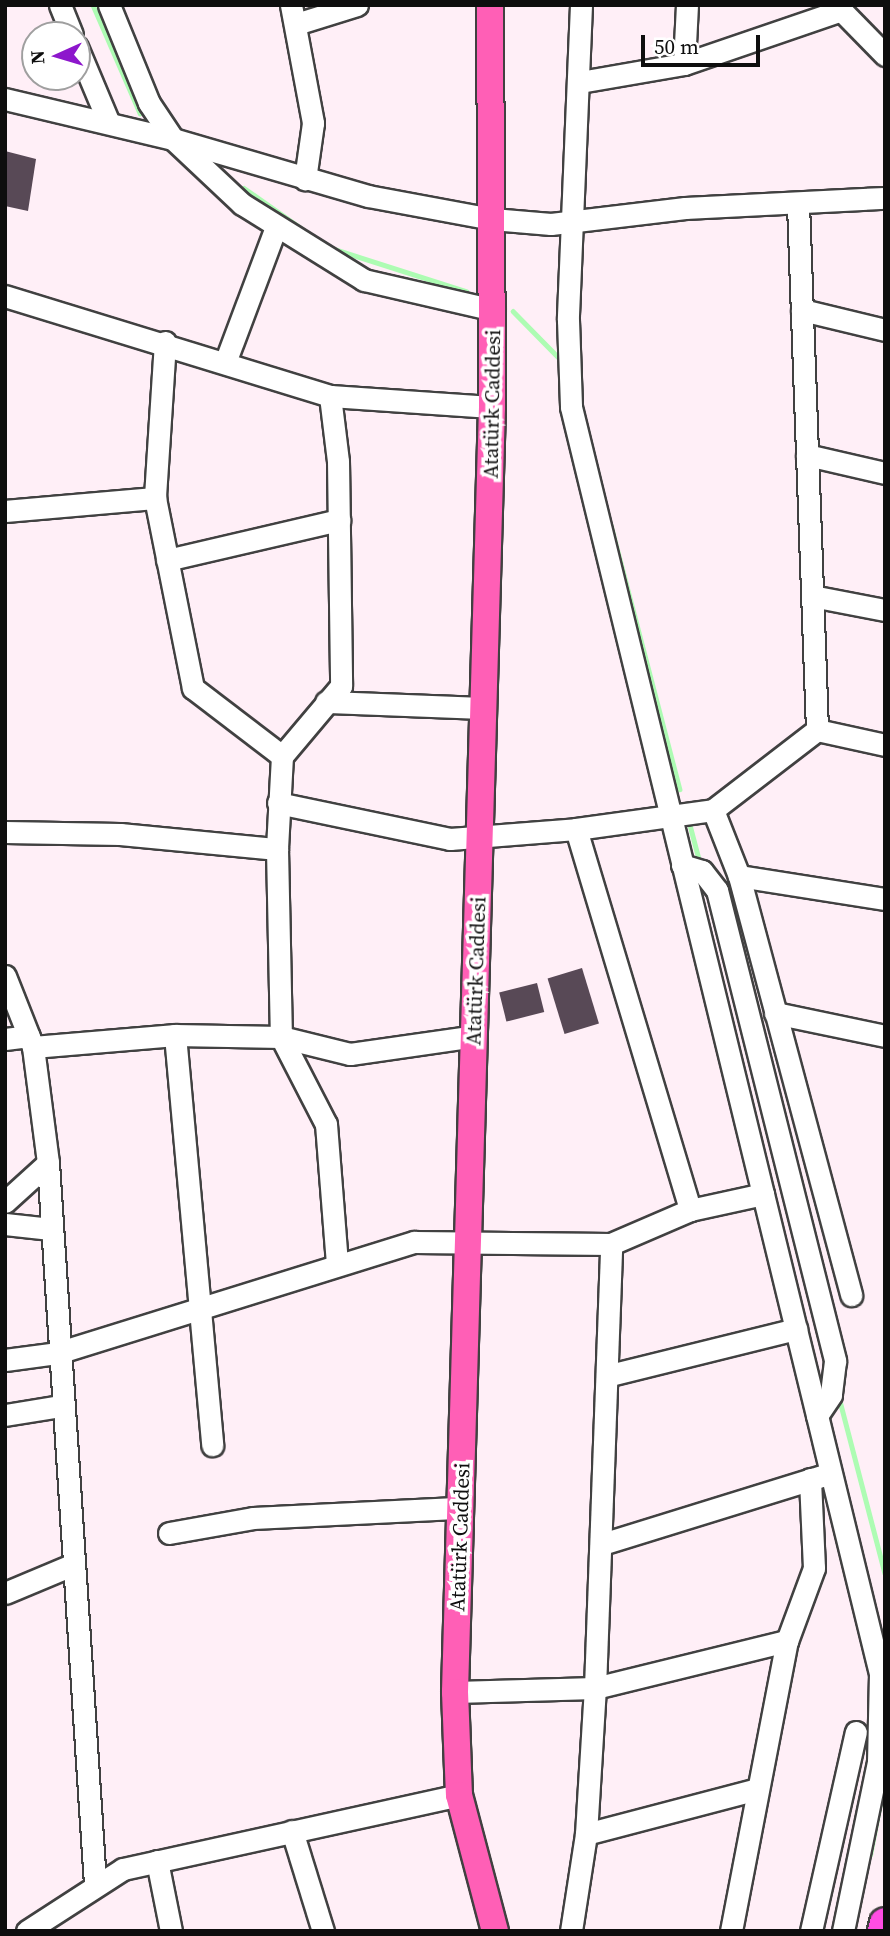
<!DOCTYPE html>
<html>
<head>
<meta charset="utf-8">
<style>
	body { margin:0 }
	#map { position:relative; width:890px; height:1936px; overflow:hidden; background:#ffeff7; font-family:"Source Serif 4",serif }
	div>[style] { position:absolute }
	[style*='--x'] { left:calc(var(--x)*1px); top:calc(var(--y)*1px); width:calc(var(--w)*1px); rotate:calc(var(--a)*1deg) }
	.stream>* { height:4.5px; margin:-2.25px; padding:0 2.25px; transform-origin:2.25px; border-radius:2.25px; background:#adfcb3 }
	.building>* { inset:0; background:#584956; transform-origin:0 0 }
	.roads { filter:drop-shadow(2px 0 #414141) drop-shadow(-2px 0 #414141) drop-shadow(0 2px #414141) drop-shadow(0 -2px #414141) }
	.minor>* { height:21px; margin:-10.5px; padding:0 10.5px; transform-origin:10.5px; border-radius:10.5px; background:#fff }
	.major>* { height:26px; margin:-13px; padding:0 13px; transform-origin:13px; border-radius:13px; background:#ff5fb6 }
	.highway>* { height:30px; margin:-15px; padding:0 15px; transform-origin:15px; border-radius:15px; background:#ff4de3 }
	span { translate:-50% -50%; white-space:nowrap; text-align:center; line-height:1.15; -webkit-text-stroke:7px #fff; paint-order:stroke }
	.street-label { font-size:21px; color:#0e0e0e }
	.frame { position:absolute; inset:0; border:7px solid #0e0e0e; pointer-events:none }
	.north { position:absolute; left:21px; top:21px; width:70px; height:70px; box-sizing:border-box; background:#fff; border:2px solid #9f9f9f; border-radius:50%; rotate:266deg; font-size:19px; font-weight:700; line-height:28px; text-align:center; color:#0e0e0e }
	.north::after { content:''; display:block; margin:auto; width:24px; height:32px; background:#8d17cc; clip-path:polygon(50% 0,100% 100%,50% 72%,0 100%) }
	.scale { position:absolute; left:641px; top:35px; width:119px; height:32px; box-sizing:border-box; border:4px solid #0e0e0e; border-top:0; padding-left:9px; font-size:21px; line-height:24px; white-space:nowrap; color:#0e0e0e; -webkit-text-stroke:5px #fff; paint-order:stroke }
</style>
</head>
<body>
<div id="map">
	<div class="stream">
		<div style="--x:93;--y:5;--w:118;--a:66.5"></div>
		<div style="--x:244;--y:188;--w:87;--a:35.2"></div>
		<div style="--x:331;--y:248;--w:142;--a:17.7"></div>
		<div style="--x:513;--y:311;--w:69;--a:45.6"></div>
		<div style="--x:611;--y:525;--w:273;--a:75.4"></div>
		<div style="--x:689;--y:821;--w:43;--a:75.3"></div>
		<div style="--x:839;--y:1397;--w:182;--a:75.4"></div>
		<div style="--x:870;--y:1855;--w:53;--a:-79.1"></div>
	</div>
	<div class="building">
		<div style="clip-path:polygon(5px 151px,36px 159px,28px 211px,5px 206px)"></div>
		<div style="left:582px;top:968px;width:58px;height:36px;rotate:73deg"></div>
		<div style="left:537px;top:983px;width:30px;height:39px;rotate:76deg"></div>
	</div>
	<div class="roads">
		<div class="minor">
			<div style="--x:60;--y:5;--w:32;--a:68"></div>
			<div style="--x:109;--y:5;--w:106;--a:67.8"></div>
			<div style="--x:149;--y:103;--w:43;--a:56.3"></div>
			<div style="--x:173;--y:139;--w:95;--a:43.3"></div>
			<div style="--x:242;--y:204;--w:144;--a:31.9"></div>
			<div style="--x:364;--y:280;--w:133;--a:13"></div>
			<div style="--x:291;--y:5;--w:120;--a:79.4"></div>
			<div style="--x:313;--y:123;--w:57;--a:98.1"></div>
			<div style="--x:581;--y:5;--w:315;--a:92.4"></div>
			<div style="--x:568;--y:320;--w:87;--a:88"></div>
			<div style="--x:571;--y:407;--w:1304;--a:76.29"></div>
			<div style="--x:880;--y:1674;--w:88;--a:91.3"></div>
			<div style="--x:878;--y:1762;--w:173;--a:101.7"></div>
			<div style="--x:836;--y:5;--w:70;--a:45.6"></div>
			<div style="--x:296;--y:24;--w:64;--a:-17.3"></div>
			<div style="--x:77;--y:47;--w:82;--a:67.2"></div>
			<div style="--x:684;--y:64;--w:59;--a:-87.1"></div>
			<div style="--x:580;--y:82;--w:106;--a:-9.8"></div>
			<div style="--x:684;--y:64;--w:161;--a:-18.9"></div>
			<div style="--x:5;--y:99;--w:173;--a:13.4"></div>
			<div style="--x:173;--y:139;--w:203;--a:16.3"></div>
			<div style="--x:368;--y:196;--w:126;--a:10.5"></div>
			<div style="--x:492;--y:219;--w:59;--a:4.8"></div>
			<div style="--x:551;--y:224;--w:135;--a:-6.8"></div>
			<div style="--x:685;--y:208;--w:200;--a:-2.9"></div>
			<div style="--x:798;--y:204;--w:526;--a:87.93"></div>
			<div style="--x:5;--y:296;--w:340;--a:17.1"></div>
			<div style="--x:330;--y:396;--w:65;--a:83"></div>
			<div style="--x:338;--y:461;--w:225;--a:89.2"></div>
			<div style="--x:341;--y:686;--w:92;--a:130.1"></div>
			<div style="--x:282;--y:756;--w:93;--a:93.1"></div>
			<div style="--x:277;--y:849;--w:188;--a:88.8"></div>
			<div style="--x:281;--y:1037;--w:98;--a:62.7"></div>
			<div style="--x:326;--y:1124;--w:141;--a:85.5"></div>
			<div style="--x:802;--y:310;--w:85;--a:13.5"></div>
			<div style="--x:165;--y:342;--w:156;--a:93.7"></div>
			<div style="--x:155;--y:498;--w:194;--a:78.7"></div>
			<div style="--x:193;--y:688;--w:112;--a:37.4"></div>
			<div style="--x:226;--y:360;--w:142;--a:-69.4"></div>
			<div style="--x:330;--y:396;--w:162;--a:3.9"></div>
			<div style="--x:807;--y:455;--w:80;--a:13"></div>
			<div style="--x:5;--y:511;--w:151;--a:-5"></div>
			<div style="--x:167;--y:560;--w:177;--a:-13.1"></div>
			<div style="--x:812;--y:596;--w:74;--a:10.9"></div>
			<div style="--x:326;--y:702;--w:159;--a:2.2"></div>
			<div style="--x:817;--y:730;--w:70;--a:12.4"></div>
			<div style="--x:278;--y:803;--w:176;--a:11.8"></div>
			<div style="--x:450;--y:839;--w:126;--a:-4.5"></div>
			<div style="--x:576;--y:829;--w:138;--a:-7.9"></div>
			<div style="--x:713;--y:810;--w:131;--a:-37.6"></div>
			<div style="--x:713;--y:810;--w:71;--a:68.5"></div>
			<div style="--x:739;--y:876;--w:434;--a:75"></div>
			<div style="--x:576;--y:829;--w:398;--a:73.3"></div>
			<div style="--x:5;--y:832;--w:115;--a:1"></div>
			<div style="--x:120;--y:834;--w:158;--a:5.5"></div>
			<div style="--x:682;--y:865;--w:21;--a:17"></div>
			<div style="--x:702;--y:871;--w:24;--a:52"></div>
			<div style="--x:717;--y:890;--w:486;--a:75.9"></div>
			<div style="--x:835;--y:1361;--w:34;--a:97"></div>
			<div style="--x:831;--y:1395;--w:25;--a:124"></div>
			<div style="--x:739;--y:876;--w:148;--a:9"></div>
			<div style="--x:5;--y:976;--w:76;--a:68.5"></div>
			<div style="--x:33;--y:1047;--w:117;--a:82.6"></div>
			<div style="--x:48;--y:1163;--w:723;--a:86.27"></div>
			<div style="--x:775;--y:1013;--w:112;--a:11.8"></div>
			<div style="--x:175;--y:1035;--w:412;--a:84.8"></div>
			<div style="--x:5;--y:1039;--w:24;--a:-7"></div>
			<div style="--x:33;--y:1047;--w:143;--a:-4.8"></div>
			<div style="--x:175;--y:1035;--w:106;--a:1.1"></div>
			<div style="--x:281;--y:1037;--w:71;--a:13.8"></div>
			<div style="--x:350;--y:1054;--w:126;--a:-8.2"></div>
			<div style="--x:5;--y:1202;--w:58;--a:-42.2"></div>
			<div style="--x:5;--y:1224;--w:46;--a:6.2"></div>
			<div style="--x:5;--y:1360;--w:52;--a:-7.7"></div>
			<div style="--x:57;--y:1353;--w:374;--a:-17.3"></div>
			<div style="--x:414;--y:1242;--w:197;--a:0.6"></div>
			<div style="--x:611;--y:1244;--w:86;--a:-23.3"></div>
			<div style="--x:690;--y:1210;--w:75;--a:-12.4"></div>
			<div style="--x:610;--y:1375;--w:192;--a:-13.9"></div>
			<div style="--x:5;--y:1415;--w:57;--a:-9.1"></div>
			<div style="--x:169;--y:1533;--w:85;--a:-10.1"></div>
			<div style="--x:253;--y:1518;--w:208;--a:-2.8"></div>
			<div style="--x:602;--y:1544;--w:230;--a:-17.2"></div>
			<div style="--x:5;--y:1593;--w:73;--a:-22.7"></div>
			<div style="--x:455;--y:1692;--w:140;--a:-1.6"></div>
			<div style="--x:595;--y:1688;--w:198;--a:-13.8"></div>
			<div style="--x:292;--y:1831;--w:105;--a:72.8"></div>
			<div style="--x:586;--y:1834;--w:177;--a:-14.7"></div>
			<div style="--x:157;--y:1861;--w:71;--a:78.7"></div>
			<div style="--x:27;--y:1931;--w:114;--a:-32.9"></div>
			<div style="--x:123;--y:1869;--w:344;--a:-12.4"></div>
			<div style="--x:571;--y:1931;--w:98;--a:-81.2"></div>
			<div style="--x:586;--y:1834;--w:146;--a:-86.5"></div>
			<div style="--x:595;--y:1688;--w:444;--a:-87.9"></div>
			<div style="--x:731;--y:1931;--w:295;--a:-79.1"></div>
			<div style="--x:787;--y:1641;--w:78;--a:-69.7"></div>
			<div style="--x:814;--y:1568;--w:89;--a:-92.6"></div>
			<div style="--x:811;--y:1931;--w:204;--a:-77.3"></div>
		</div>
		<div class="major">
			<div style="--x:490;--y:5;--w:402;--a:89.7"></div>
			<div style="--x:492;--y:407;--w:1286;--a:91.65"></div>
			<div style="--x:455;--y:1692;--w:103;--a:87.8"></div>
			<div style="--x:459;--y:1795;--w:141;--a:75.2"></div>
		</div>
		<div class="highway">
			<div style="--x:883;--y:1931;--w:8;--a:-76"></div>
		</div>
	</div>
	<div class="street-label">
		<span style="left:492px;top:404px;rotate:-89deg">Atatürk Caddesi</span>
		<span style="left:476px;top:971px;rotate:-88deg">Atatürk Caddesi</span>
		<span style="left:460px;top:1537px;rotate:-88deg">Atatürk Caddesi</span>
	</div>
	<div class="frame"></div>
	<div class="north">N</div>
	<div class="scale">50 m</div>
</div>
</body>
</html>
